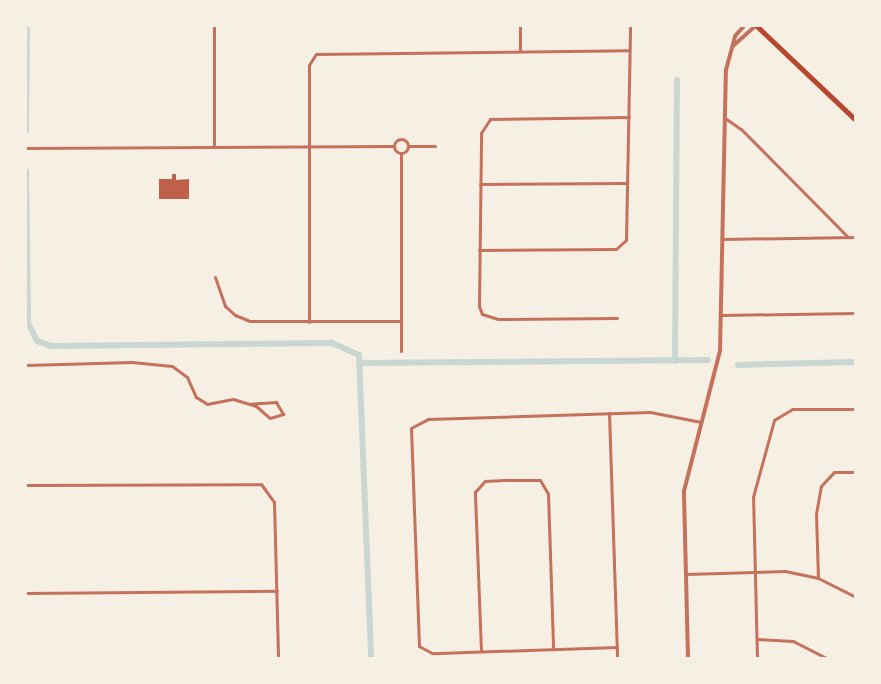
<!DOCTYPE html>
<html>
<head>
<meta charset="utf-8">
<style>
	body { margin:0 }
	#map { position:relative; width:881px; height:684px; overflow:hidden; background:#f6efe4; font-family:"Source Sans 3",sans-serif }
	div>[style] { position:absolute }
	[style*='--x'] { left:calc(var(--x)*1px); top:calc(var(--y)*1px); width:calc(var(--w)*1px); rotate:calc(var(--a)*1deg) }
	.canal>* { height:6px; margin:-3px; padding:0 3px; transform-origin:3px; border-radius:3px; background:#c9d6d2 }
	.building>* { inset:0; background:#bf614a }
	.minor>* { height:3px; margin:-1.5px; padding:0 1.5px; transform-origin:1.5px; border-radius:1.5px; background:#c5725c }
	.minor>.ring { margin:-1.5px; padding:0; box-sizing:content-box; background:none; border:3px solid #c5725c; border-radius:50% }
	.tertiary>* { height:4px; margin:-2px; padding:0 2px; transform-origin:2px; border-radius:2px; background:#c5725c }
	.secondary>* { height:4.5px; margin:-2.25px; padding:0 2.25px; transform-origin:2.25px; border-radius:2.25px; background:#b5482f }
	span { translate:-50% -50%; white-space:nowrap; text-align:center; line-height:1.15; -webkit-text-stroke:4.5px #f6efe4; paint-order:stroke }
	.frame { position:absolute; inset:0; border:27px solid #f6efe4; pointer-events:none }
</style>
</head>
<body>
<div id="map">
	<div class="canal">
		<div style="--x:26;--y:131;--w:105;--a:-89.5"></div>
		<div style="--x:26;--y:171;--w:152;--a:89.2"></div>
		<div style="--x:28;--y:323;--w:20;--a:63"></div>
		<div style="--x:37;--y:341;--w:15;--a:20"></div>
		<div style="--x:51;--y:346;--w:281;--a:-0.6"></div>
		<div style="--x:332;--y:343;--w:30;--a:24"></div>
		<div style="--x:359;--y:355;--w:303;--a:87.7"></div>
		<div style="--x:675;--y:361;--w:281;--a:-89.6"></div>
		<div style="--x:362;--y:363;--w:346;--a:-0.5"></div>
		<div style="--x:738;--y:365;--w:118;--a:-1.5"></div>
	</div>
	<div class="building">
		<div style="clip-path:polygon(172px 174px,176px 174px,176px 180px,189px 179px,189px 199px,159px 199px,159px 179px,172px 179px)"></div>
	</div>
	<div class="minor">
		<div style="--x:520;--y:26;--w:25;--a:90"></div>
		<div style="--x:725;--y:118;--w:19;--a:35"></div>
		<div style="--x:741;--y:129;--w:152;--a:45.3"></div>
		<div class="ring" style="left:394px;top:139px;width:11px;height:11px"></div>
		<div style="--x:408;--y:146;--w:27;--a:0"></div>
		<div style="--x:214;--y:147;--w:121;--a:-90"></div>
		<div style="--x:26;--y:148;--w:367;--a:-0.3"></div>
		<div style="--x:401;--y:153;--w:198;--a:90"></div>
		<div style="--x:480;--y:184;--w:147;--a:-0.4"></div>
		<div style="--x:723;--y:239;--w:133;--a:-0.9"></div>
		<div style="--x:479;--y:250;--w:137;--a:-0.4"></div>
		<div style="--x:616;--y:249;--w:13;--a:-42"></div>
		<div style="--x:626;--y:240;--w:214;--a:-88.9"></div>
		<div style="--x:215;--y:277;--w:31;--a:71"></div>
		<div style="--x:225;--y:306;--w:13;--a:42"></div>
		<div style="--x:235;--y:315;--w:16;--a:22"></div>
		<div style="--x:250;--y:321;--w:151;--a:0"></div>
		<div style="--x:722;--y:315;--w:134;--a:-0.9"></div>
		<div style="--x:617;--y:318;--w:119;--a:179.5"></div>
		<div style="--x:498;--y:319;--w:17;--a:-163"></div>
		<div style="--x:482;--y:314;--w:9;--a:-111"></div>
		<div style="--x:479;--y:306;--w:173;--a:-89.3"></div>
		<div style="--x:481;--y:133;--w:17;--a:-57"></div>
		<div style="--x:490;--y:119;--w:139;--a:-0.8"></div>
		<div style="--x:309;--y:322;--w:257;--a:-90"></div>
		<div style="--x:309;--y:65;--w:13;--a:-58"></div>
		<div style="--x:316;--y:54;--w:313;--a:-0.7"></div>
		<div style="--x:26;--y:365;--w:106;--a:-1.6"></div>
		<div style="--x:132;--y:362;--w:40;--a:5.7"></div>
		<div style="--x:172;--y:366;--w:19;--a:36"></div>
		<div style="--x:187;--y:377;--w:22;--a:66"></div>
		<div style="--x:196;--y:397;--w:13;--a:32"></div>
		<div style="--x:207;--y:404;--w:26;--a:-11"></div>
		<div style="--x:233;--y:399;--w:24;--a:17"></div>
		<div style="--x:256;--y:406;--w:18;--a:41"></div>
		<div style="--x:270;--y:418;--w:14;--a:-17"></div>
		<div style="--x:283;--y:414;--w:14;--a:-120"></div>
		<div style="--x:276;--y:402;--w:26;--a:176"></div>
		<div style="--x:609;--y:413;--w:245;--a:88.1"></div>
		<div style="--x:26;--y:485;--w:235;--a:-0.2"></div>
		<div style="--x:261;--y:484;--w:22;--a:54"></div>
		<div style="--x:274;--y:502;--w:156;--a:88.5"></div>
		<div style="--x:686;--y:574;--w:99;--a:-1.7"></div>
		<div style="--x:785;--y:571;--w:34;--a:12"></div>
		<div style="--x:818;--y:578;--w:42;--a:26.6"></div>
		<div style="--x:818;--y:578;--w:64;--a:-91.8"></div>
		<div style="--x:816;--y:514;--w:28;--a:-80"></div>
		<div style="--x:821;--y:486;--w:19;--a:-47"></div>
		<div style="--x:834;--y:472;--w:22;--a:0"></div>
		<div style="--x:26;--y:593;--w:251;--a:-0.5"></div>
		<div style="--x:757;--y:639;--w:36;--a:3"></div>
		<div style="--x:793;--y:641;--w:37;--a:27"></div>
		<div style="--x:617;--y:647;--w:185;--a:178.1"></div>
		<div style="--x:432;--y:653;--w:15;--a:-152"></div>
		<div style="--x:419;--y:646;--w:218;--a:-92.1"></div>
		<div style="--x:411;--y:428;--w:19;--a:-28"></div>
		<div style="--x:428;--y:419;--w:222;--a:-1.8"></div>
		<div style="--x:650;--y:412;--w:52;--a:11.1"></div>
		<div style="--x:481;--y:651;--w:159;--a:-92.2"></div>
		<div style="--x:475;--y:492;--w:15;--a:-48"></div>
		<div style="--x:485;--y:481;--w:19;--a:-3"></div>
		<div style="--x:504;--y:480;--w:36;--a:0"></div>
		<div style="--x:540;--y:480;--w:16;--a:60"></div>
		<div style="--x:548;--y:494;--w:154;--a:88.1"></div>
		<div style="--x:757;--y:658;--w:161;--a:-91.4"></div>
		<div style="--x:753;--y:497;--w:80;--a:-74.7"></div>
		<div style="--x:774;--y:420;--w:21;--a:-31"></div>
		<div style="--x:792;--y:409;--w:64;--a:0"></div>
	</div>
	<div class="tertiary">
		<div style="--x:733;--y:46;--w:30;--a:-42"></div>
		<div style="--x:688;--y:658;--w:167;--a:-91.4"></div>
		<div style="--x:684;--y:491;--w:145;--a:-75.6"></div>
		<div style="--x:720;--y:351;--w:281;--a:-88.8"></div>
		<div style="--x:726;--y:70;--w:35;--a:-75"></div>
		<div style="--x:735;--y:36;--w:13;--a:-48"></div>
	</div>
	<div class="secondary">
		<div style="--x:757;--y:26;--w:137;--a:43.5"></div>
	</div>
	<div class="frame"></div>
</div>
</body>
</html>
